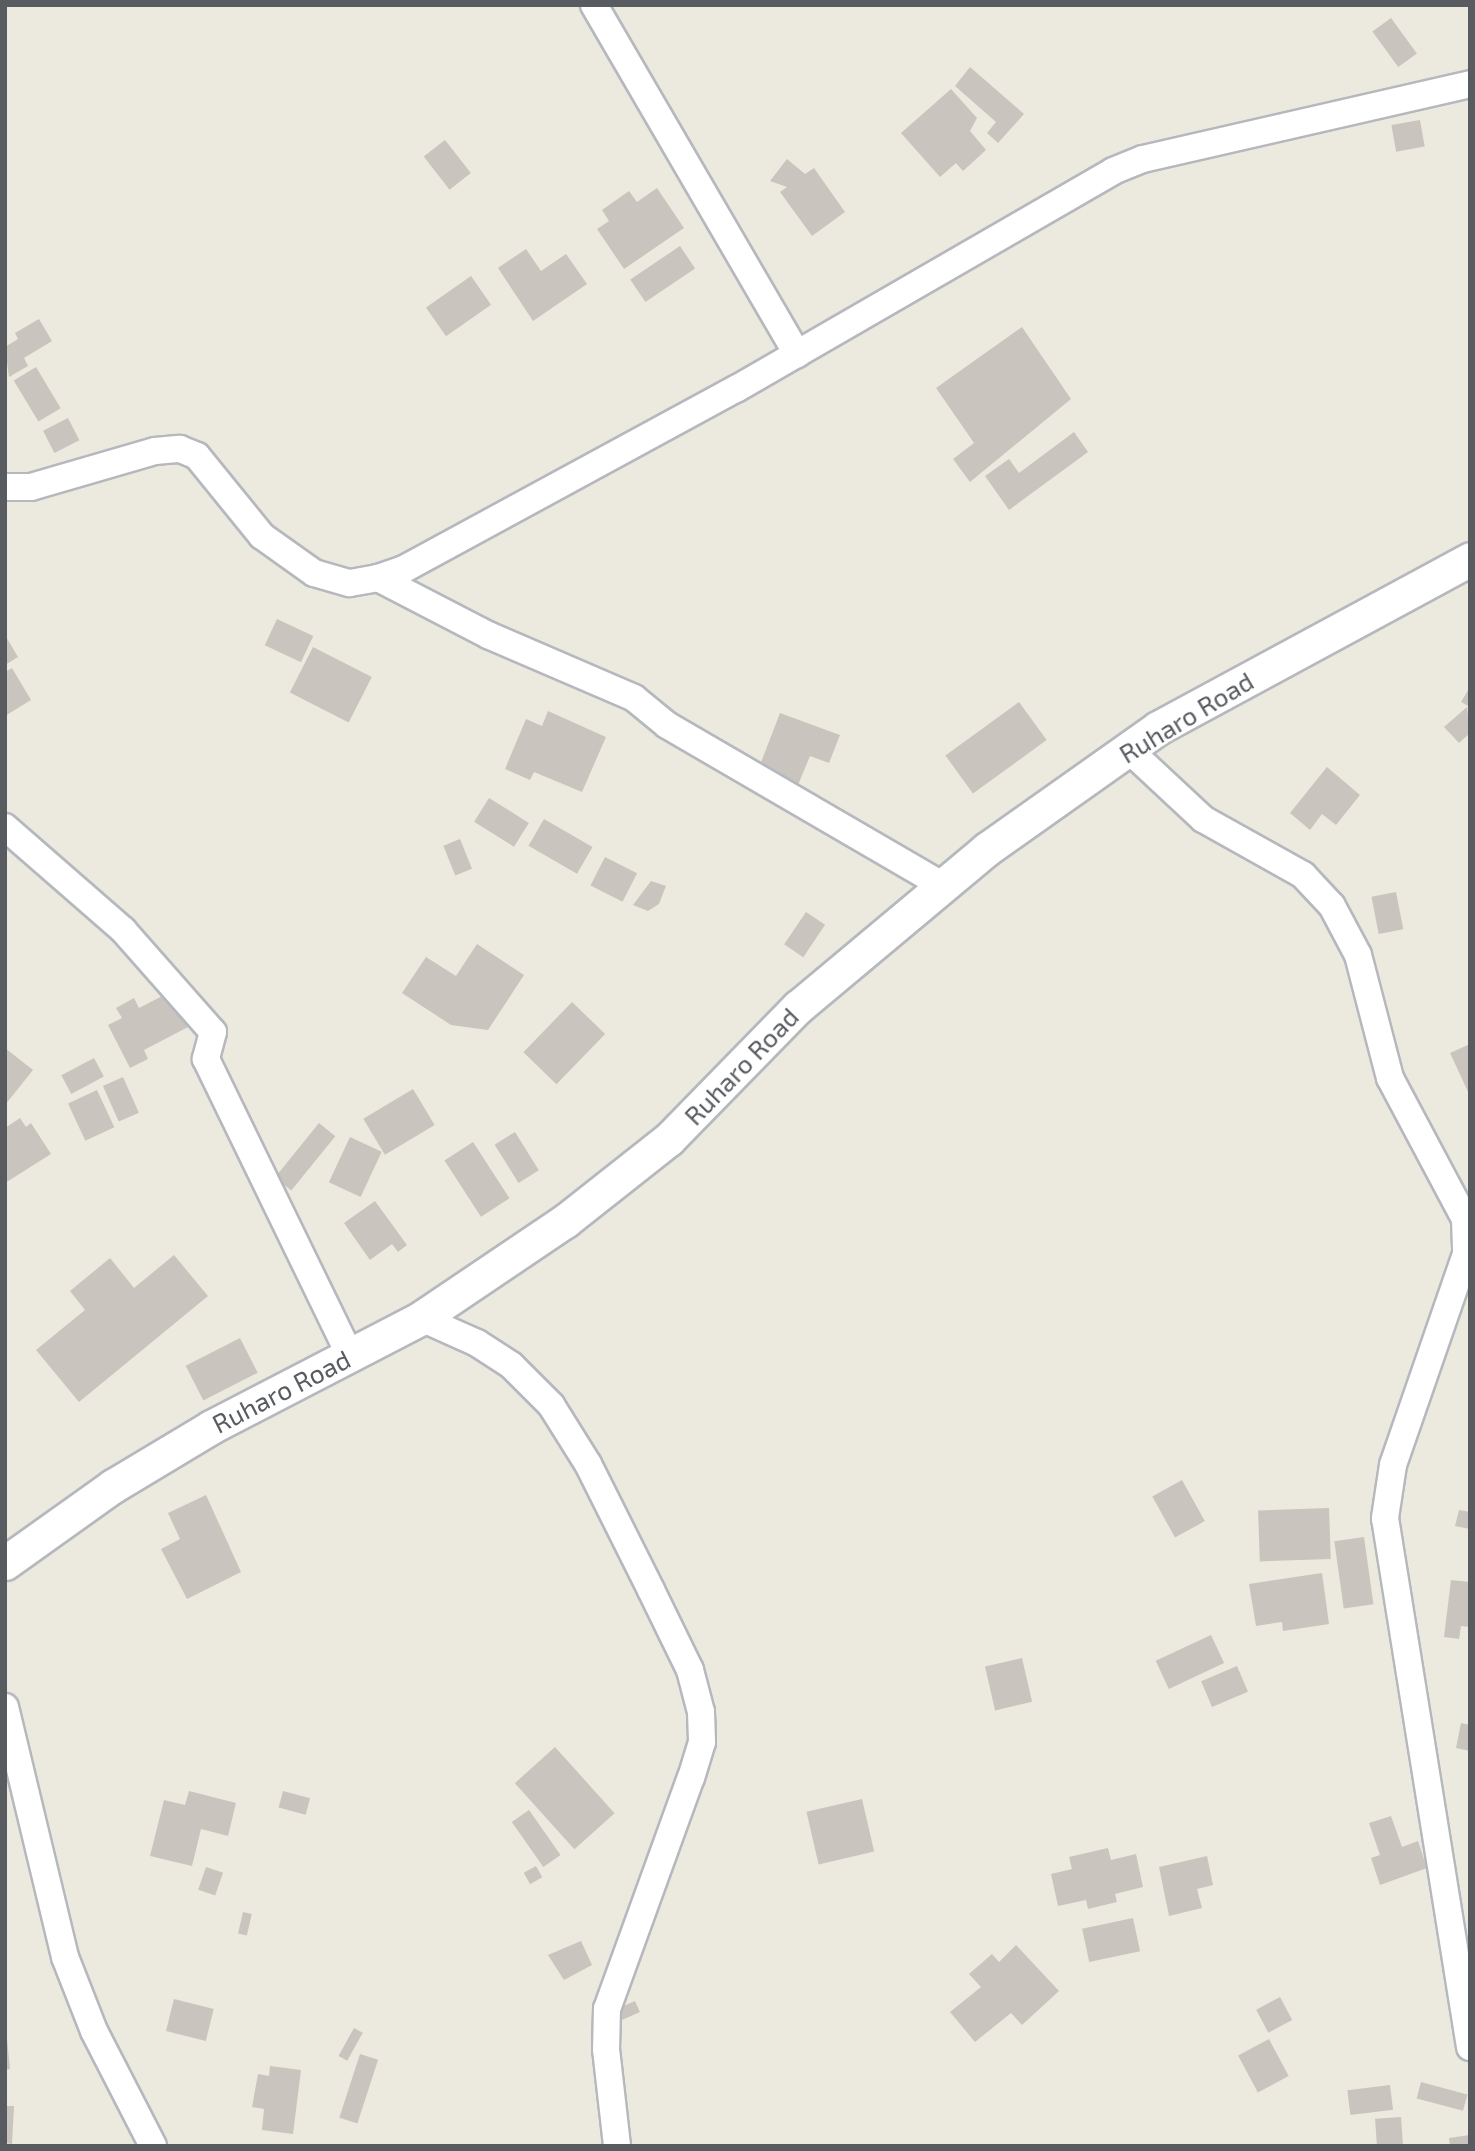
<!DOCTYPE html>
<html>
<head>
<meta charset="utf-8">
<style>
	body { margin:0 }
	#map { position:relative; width:1475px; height:2151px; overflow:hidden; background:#ece9de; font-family:"Exo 2",sans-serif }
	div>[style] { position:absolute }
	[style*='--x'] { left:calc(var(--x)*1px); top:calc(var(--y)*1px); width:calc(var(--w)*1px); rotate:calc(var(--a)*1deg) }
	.building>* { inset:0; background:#c9c5be; transform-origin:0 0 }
	.roads { filter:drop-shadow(2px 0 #b5b8bd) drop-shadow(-2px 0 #b5b8bd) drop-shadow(0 2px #b5b8bd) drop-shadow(0 -2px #b5b8bd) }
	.minor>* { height:26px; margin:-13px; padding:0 13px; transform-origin:13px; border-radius:13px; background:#fff }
	.tertiary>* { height:33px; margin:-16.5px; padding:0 16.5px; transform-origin:16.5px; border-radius:16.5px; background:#fff }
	span { translate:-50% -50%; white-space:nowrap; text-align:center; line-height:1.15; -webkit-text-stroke:5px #fff; paint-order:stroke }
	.street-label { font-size:26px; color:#585c61 }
	.frame { position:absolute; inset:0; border:7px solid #585c61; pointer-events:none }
</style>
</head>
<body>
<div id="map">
	<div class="building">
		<div style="left:1391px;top:18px;width:44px;height:23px;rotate:54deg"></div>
		<div style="clip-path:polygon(970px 67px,1024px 114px,998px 143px,987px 133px,996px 122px,955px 86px)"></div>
		<div style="clip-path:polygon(951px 89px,977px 118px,970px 131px,986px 150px,963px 171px,956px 163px,940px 177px,901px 133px)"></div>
		<div style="left:1420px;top:120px;width:27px;height:29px;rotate:80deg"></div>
		<div style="left:445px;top:140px;width:42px;height:27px;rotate:52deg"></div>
		<div style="clip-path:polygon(787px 159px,805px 174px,814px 168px,845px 212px,812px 236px,780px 192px,787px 187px,770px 181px)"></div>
		<div style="clip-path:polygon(657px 188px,684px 228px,624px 269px,597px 229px,609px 221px,602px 210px,629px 191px,637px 202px)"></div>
		<div style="left:680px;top:246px;width:27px;height:60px;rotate:56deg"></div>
		<div style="clip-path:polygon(526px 249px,541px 271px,566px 254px,587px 284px,533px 321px,498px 268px)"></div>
		<div style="left:471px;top:276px;width:35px;height:55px;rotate:55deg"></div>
		<div style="clip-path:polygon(39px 319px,52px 341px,24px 358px,28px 366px,9px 377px,5px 347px,18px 339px,15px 333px)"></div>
		<div style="clip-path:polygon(1022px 327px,1071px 399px,970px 482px,953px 459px,974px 443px,936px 388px)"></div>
		<div style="left:36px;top:367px;width:48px;height:26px;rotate:59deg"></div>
		<div style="left:68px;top:418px;width:25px;height:28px;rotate:63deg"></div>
		<div style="clip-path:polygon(1074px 432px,1088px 452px,1009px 510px,985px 476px,1009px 459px,1019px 473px)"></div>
		<div style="left:277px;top:619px;width:40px;height:29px;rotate:25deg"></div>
		<div style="clip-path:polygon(5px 635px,18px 657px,5px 665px)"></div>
		<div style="left:313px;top:647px;width:66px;height:51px;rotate:27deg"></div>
		<div style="clip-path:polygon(12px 668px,31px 700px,5px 716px,5px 672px)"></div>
		<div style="clip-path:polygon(1470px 687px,1470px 707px,1461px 702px)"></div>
		<div style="left:1019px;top:702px;width:47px;height:91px;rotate:54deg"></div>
		<div style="clip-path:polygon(1467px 707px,1470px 733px,1459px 743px,1444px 727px)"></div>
		<div style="clip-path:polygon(548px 711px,606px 737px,582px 792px,534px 772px,530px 780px,505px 769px,526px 719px,542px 726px)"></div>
		<div style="clip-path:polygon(780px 713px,840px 735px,829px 763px,810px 756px,798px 785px,758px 770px)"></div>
		<div style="clip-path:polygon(1327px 767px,1360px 795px,1336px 825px,1322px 814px,1310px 830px,1290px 813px)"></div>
		<div style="left:489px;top:798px;width:47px;height:28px;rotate:32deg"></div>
		<div style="left:544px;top:819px;width:56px;height:31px;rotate:30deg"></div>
		<div style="left:460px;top:839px;width:32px;height:18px;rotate:68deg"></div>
		<div style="left:605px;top:857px;width:36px;height:32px;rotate:27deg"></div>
		<div style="clip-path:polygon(651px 881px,666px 886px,659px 904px,648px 911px,633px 905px)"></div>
		<div style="left:1396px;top:892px;width:38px;height:25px;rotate:79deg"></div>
		<div style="left:806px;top:912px;width:23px;height:39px;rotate:34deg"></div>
		<div style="clip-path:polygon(477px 944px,524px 975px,488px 1030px,451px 1025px,402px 993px,426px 957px,456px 976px)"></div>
		<div style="clip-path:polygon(170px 992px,188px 1027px,144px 1050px,148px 1059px,130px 1068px,108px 1025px,122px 1018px,116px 1008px,134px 998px,139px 1008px)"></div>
		<div style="left:572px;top:1002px;width:46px;height:70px;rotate:44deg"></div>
		<div style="clip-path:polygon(1470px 1044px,1470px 1096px,1450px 1053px)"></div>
		<div style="clip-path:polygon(5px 1048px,33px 1070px,5px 1105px)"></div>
		<div style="left:94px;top:1058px;width:21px;height:37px;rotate:62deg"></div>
		<div style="left:123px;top:1077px;width:39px;height:22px;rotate:66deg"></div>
		<div style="left:413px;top:1089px;width:42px;height:58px;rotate:59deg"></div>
		<div style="left:97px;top:1090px;width:41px;height:32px;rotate:65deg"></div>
		<div style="clip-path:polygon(20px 1118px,26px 1127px,31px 1123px,51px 1154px,5px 1183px,5px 1128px)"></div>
		<div style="left:319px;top:1123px;width:21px;height:70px;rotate:39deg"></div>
		<div style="left:515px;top:1132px;width:45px;height:24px;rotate:58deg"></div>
		<div style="left:350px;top:1137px;width:35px;height:50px;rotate:25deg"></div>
		<div style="left:473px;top:1142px;width:67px;height:34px;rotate:57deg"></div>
		<div style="clip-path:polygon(375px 1201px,407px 1245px,398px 1252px,392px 1244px,370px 1260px,344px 1223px)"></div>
		<div style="clip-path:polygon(174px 1255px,208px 1296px,79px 1402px,36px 1350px,85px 1310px,70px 1291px,110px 1258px,134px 1288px)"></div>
		<div style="left:240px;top:1338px;width:39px;height:61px;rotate:63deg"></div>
		<div style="left:1182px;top:1480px;width:47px;height:34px;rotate:61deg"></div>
		<div style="clip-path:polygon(206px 1495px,241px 1572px,187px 1599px,161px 1549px,180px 1539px,168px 1513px)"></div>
		<div style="left:1329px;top:1508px;width:51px;height:71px;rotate:88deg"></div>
		<div style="clip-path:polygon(1459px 1510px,1470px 1512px,1470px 1529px,1455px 1526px)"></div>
		<div style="left:1364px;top:1537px;width:68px;height:30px;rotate:82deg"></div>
		<div style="clip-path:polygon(1322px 1573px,1329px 1624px,1283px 1631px,1282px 1622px,1256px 1626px,1249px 1584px)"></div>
		<div style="clip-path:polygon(1451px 1580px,1470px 1582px,1470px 1627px,1461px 1626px,1459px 1639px,1444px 1637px)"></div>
		<div style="left:1211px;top:1635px;width:31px;height:61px;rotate:65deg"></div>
		<div style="left:1022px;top:1658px;width:45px;height:38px;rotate:77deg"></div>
		<div style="left:1237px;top:1666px;width:28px;height:39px;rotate:67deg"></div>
		<div style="clip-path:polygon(1461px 1723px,1470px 1725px,1470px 1751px,1456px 1748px)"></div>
		<div style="left:555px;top:1747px;width:89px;height:54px;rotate:48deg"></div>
		<div style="clip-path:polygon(189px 1791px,236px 1803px,228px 1836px,201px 1829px,192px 1866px,150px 1856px,164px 1800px,185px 1805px)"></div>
		<div style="left:283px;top:1791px;width:28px;height:17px;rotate:15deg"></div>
		<div style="left:862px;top:1799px;width:54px;height:57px;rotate:77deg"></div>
		<div style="left:529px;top:1810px;width:55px;height:21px;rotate:55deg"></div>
		<div style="clip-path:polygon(1391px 1816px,1402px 1847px,1418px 1841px,1427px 1868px,1380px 1885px,1371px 1858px,1380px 1855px,1369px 1823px)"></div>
		<div style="clip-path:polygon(1108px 1848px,1111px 1860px,1136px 1854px,1143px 1887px,1115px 1894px,1117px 1902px,1088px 1909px,1086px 1900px,1058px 1906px,1051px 1874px,1072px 1869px,1069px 1857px)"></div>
		<div style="clip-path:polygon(1207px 1856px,1213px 1885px,1197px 1889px,1202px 1908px,1169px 1916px,1159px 1867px)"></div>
		<div style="left:536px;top:1866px;width:13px;height:14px;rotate:61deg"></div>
		<div style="left:206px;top:1867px;width:18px;height:24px;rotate:19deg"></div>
		<div style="left:243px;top:1912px;width:9px;height:22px;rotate:13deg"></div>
		<div style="left:1133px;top:1918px;width:34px;height:52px;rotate:78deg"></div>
		<div style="clip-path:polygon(581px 1941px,592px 1965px,564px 1980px,548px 1955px)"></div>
		<div style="clip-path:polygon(1016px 1945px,1059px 1991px,1022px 2025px,1011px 2013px,975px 2042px,950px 2012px,981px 1987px,969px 1974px,992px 1954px,999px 1962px)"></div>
		<div style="left:1280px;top:1997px;width:26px;height:27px;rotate:62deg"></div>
		<div style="left:174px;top:1999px;width:41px;height:33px;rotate:14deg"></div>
		<div style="left:635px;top:2001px;width:12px;height:27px;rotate:66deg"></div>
		<div style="clip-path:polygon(5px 2019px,10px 2069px,5px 2070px)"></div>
		<div style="left:354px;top:2028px;width:10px;height:32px;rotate:29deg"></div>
		<div style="left:1269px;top:2039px;width:42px;height:35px;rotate:62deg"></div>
		<div style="left:360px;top:2054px;width:19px;height:67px;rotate:18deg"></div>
		<div style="clip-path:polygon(270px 2066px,301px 2070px,293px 2134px,262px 2130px,264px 2109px,252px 2107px,258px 2074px,269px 2076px)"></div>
		<div style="left:1421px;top:2082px;width:48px;height:17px;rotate:15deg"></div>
		<div style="left:1390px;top:2085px;width:25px;height:43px;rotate:83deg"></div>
		<div style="clip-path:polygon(5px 2106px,14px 2106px,12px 2144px,5px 2143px)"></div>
		<div style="left:1401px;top:2117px;width:29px;height:26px;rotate:86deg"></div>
		<div style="clip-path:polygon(1470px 2135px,1470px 2146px,1450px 2146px,1449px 2138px)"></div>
	</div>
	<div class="roads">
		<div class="minor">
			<div style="--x:594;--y:5;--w:404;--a:59.8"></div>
			<div style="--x:5;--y:487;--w:26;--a:0"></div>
			<div style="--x:31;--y:487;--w:129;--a:-16.2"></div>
			<div style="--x:155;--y:451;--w:25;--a:-5"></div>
			<div style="--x:180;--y:449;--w:18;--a:22"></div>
			<div style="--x:197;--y:456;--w:103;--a:50.9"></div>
			<div style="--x:262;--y:536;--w:64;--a:35.4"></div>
			<div style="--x:314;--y:573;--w:37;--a:16"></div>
			<div style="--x:350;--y:583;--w:28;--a:-10"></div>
			<div style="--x:378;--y:578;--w:28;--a:-19"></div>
			<div style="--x:404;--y:569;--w:378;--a:-28.5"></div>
			<div style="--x:736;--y:389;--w:435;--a:-30"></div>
			<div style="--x:1113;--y:171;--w:32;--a:-22"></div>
			<div style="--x:1143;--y:159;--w:335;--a:-12.9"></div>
			<div style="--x:378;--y:578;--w:124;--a:27.4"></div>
			<div style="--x:488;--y:635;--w:159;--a:23.3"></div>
			<div style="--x:634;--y:698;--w:43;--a:39.3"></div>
			<div style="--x:667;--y:725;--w:322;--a:30.2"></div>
			<div style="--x:1128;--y:749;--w:103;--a:43"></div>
			<div style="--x:1203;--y:819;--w:115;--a:29.2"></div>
			<div style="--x:1303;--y:875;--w:42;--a:46.9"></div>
			<div style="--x:1332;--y:906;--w:55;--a:62"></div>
			<div style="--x:1358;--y:955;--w:127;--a:75.4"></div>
			<div style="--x:1390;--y:1078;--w:160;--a:62"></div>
			<div style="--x:1465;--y:1219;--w:35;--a:88"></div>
			<div style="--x:1466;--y:1254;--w:223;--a:109.1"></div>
			<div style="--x:1393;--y:1465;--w:54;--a:98.6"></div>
			<div style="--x:1385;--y:1518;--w:536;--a:80.87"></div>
			<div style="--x:5;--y:827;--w:157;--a:41.1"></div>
			<div style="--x:123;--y:930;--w:136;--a:48.6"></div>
			<div style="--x:213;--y:1032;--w:28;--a:105"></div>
			<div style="--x:206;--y:1059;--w:330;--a:64.1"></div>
			<div style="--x:421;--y:1318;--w:61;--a:24.1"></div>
			<div style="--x:477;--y:1343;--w:40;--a:32.9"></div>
			<div style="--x:511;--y:1365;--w:57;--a:45"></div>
			<div style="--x:551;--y:1405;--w:70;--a:57.9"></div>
			<div style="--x:588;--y:1464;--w:141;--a:63.4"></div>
			<div style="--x:651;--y:1590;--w:89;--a:64"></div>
			<div style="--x:690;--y:1670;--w:43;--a:75.3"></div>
			<div style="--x:701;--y:1712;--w:30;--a:88"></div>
			<div style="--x:702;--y:1742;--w:37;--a:107"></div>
			<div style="--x:691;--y:1777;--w:247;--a:109.9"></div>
			<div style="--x:607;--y:2009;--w:40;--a:91.4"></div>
			<div style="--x:606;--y:2049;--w:98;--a:83.5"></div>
			<div style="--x:5;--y:1707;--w:257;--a:76.5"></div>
			<div style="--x:65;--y:1957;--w:79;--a:68.6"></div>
			<div style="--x:94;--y:2031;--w:129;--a:62.8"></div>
		</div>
		<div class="tertiary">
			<div style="--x:5;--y:1563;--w:133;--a:-35.5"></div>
			<div style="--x:113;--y:1486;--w:114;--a:-31"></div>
			<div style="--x:211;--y:1427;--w:237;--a:-27.4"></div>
			<div style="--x:421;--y:1318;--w:174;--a:-34"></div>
			<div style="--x:565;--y:1221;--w:132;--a:-38.3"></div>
			<div style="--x:669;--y:1139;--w:185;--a:-45.7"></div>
			<div style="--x:798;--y:1007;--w:246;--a:-39.9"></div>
			<div style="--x:987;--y:849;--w:209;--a:-35.3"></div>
			<div style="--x:1158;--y:728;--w:355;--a:-28.4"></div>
		</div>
	</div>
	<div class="street-label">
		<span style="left:1186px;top:717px;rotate:-31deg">Ruharo Road</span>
		<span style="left:741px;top:1066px;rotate:-46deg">Ruharo Road</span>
		<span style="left:281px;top:1391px;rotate:-27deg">Ruharo Road</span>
	</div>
	<div class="frame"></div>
</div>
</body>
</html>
